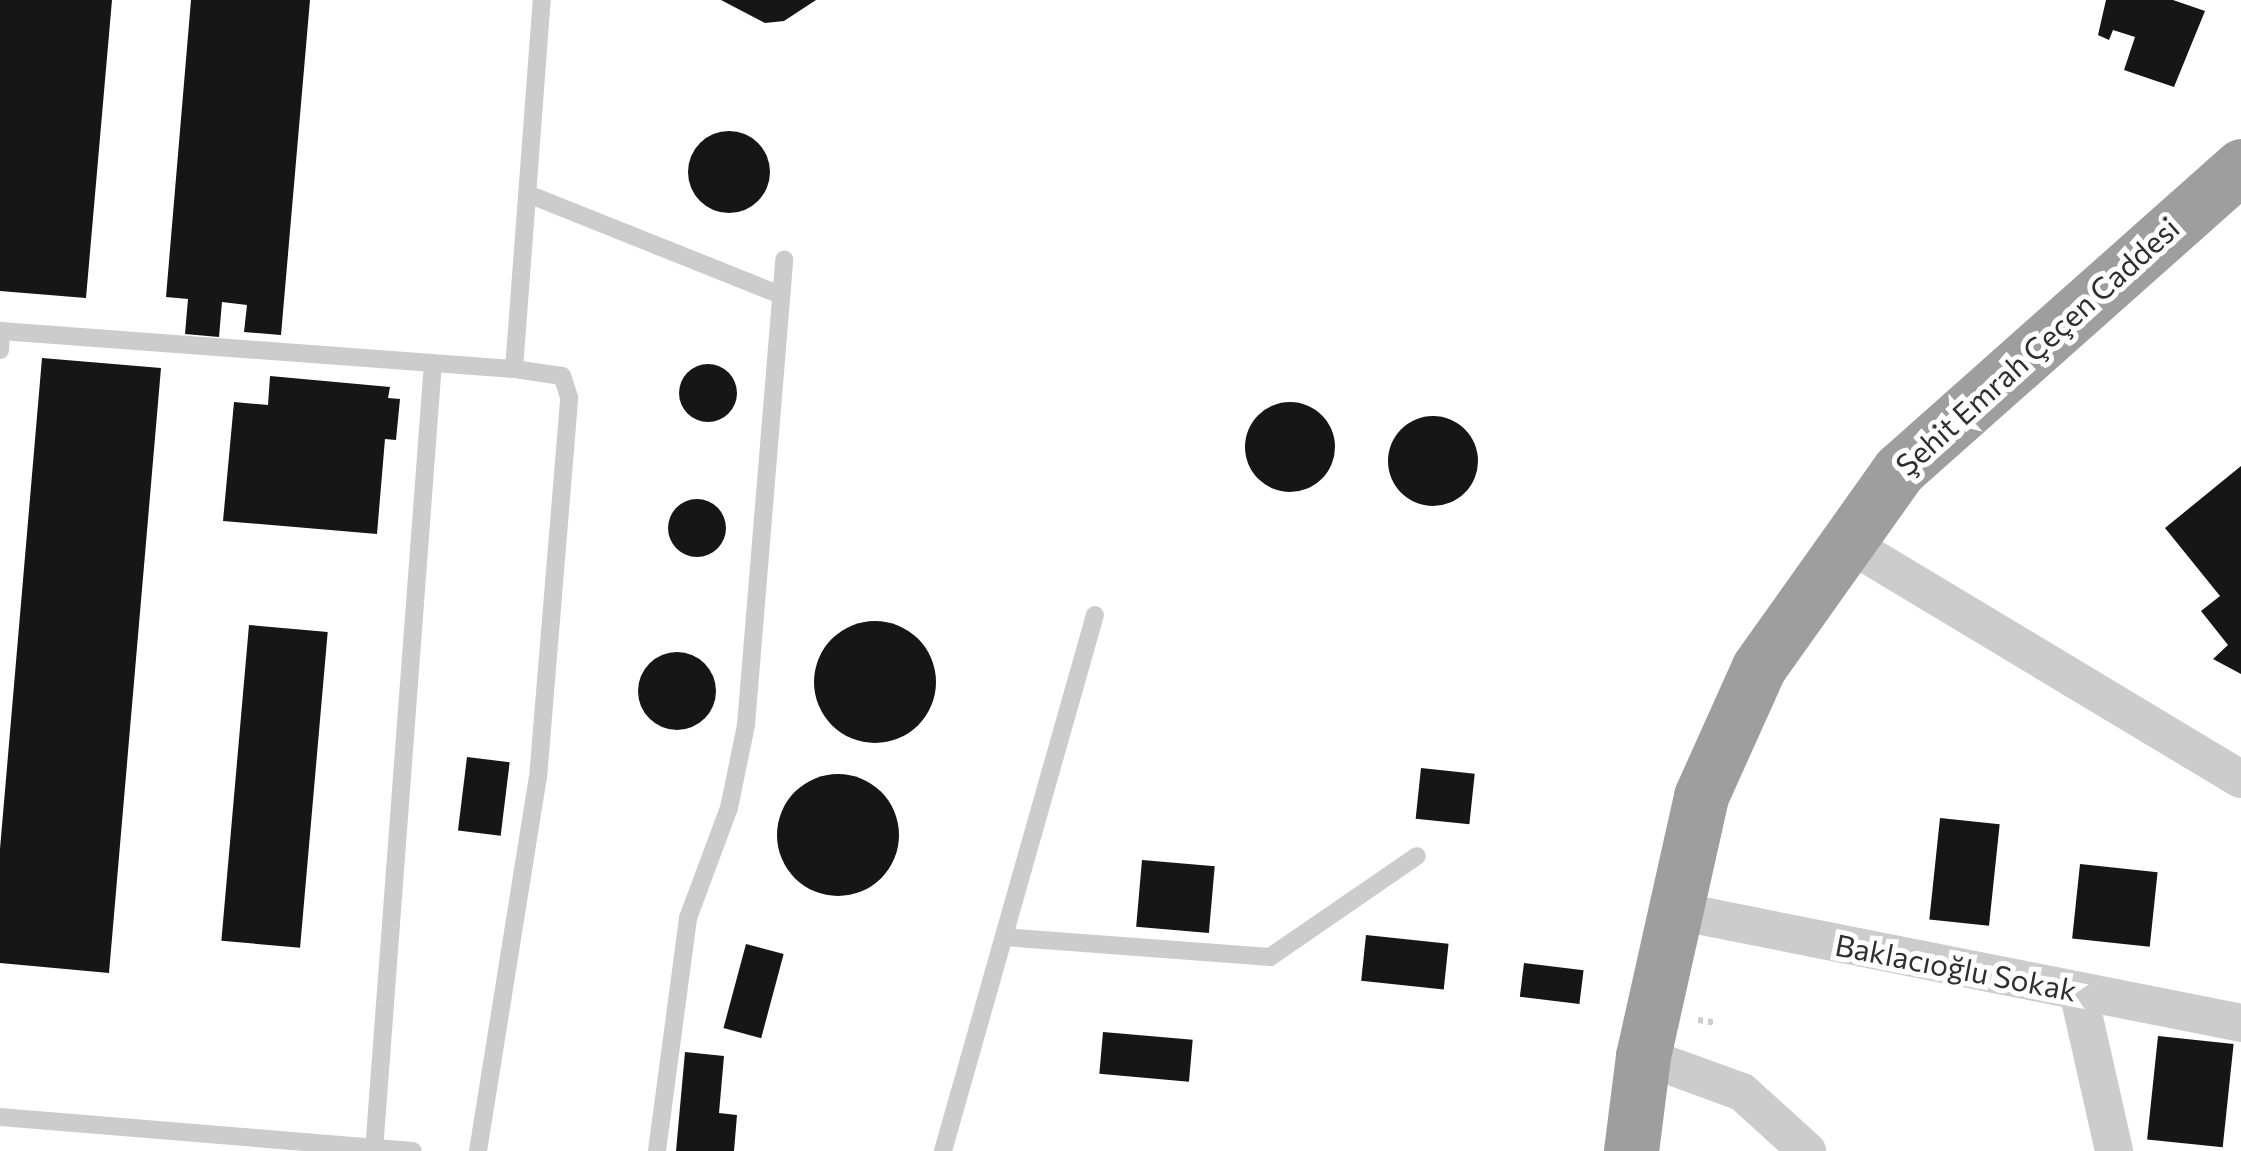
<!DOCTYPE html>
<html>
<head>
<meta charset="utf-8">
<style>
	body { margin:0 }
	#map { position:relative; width:2241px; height:1151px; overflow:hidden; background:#fff; font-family:Commissioner,sans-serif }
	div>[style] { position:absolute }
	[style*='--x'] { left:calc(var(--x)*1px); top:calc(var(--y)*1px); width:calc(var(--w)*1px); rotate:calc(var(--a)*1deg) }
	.building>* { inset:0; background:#161616; transform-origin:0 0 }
	.round { border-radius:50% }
	.path>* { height:6px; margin-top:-3px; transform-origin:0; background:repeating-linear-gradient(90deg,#ccc 0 5px,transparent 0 10px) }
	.service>* { height:18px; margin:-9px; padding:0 9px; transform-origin:9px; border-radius:9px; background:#ccc }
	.minor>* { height:38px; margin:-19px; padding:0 19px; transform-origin:19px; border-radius:19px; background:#ccc }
	.trunk>* { height:55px; margin:-27.5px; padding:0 27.5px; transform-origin:27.5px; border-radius:27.5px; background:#9e9e9e }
	span { translate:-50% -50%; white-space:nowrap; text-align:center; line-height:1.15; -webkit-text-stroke:10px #fff; paint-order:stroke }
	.street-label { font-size:30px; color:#2f2f2f }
</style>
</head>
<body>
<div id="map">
	<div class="building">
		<div style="clip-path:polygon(0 0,112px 0,86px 298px,0 291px)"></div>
		<div style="clip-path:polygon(191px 0,310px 0,281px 335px,244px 332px,247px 305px,222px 302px,219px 337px,185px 334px,188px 299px,166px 297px)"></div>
		<div style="clip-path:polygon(721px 0,816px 0,784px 21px,765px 23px)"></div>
		<div style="clip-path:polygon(2106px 0,2173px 0,2205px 11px,2174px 87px,2124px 70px,2135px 37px,2113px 30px,2109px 40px,2098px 35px)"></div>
		<div class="round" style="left:688px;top:131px;width:82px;height:82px"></div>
		<div style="clip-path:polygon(42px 358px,161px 368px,109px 973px,0 963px,0 849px)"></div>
		<div class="round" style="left:679px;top:364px;width:58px;height:58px"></div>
		<div style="clip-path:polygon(270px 376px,390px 387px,388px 398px,400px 399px,396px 440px,385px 439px,377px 534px,223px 521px,234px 402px,268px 405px)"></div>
		<div class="round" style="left:1245px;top:402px;width:90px;height:90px"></div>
		<div class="round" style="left:1388px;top:416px;width:90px;height:90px"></div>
		<div style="clip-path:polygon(2241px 466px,2241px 674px,2213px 659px,2228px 645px,2201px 611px,2220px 596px,2165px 528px)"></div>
		<div class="round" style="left:668px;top:499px;width:58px;height:58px"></div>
		<div class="round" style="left:814px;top:621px;width:122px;height:122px"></div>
		<div style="left:249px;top:625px;width:79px;height:317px;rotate:5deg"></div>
		<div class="round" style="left:638px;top:652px;width:78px;height:78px"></div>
		<div style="left:467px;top:757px;width:43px;height:74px;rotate:7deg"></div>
		<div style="left:1421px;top:768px;width:54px;height:51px;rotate:6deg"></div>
		<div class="round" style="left:777px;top:774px;width:122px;height:122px"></div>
		<div style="left:1940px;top:818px;width:60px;height:102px;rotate:6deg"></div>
		<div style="left:1142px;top:860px;width:73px;height:67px;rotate:5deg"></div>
		<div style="left:2080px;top:864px;width:78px;height:75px;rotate:6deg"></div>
		<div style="left:1366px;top:935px;width:83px;height:46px;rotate:6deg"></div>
		<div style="left:746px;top:944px;width:39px;height:87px;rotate:15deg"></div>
		<div style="left:1524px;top:963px;width:60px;height:34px;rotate:7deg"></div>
		<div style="left:1103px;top:1032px;width:90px;height:42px;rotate:5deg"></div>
		<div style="left:2158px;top:1036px;width:76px;height:104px;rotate:6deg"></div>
		<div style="clip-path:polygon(685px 1052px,724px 1056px,719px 1113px,737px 1115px,734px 1151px,676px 1151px)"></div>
	</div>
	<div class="path">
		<div style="--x:1698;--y:1020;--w:18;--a:9"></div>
	</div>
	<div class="service">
		<div style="--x:528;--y:194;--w:272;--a:21.8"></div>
		<div style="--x:0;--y:350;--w:19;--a:-87"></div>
		<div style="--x:1;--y:331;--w:514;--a:4.24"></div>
		<div style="--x:514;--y:369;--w:370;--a:-85.7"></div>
		<div style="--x:1004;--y:937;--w:267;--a:4.3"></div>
		<div style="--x:1270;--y:957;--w:178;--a:-34.5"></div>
		<div style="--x:0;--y:1117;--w:414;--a:4.7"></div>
		<div style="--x:374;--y:1151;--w:790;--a:-85.72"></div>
		<div style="--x:478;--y:1151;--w:378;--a:-80.9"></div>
		<div style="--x:538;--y:778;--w:382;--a:-85.3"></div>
		<div style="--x:569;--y:397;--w:22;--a:-108"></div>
		<div style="--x:562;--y:376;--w:49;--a:-171.7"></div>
		<div style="--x:657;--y:1151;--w:235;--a:-82.4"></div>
		<div style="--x:688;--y:918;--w:117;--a:-69.6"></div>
		<div style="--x:729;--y:808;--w:85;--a:-78.4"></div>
		<div style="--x:746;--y:725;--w:467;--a:-85.3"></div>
		<div style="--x:943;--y:1151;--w:557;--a:-74.17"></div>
	</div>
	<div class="minor">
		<div style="--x:1871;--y:557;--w:431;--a:31"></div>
		<div style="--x:1672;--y:910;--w:580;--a:11.23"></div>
		<div style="--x:2078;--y:991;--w:164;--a:77.3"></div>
		<div style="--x:1643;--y:1056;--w:105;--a:20"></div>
		<div style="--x:1742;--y:1092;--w:88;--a:42.2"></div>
	</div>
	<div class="trunk">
		<div style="--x:1631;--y:1151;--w:96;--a:-82.8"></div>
		<div style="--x:1643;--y:1056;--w:266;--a:-77.4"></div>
		<div style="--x:1701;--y:796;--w:141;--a:-65.8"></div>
		<div style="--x:1759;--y:667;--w:242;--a:-54.6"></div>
		<div style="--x:1899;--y:470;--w:458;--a:-41.6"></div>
	</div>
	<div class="street-label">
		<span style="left:2037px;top:346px;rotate:-42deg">Şehit Emrah Çeçen Caddesi</span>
		<span style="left:1956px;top:967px;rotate:11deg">Baklacıoğlu Sokak</span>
	</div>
</div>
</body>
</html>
